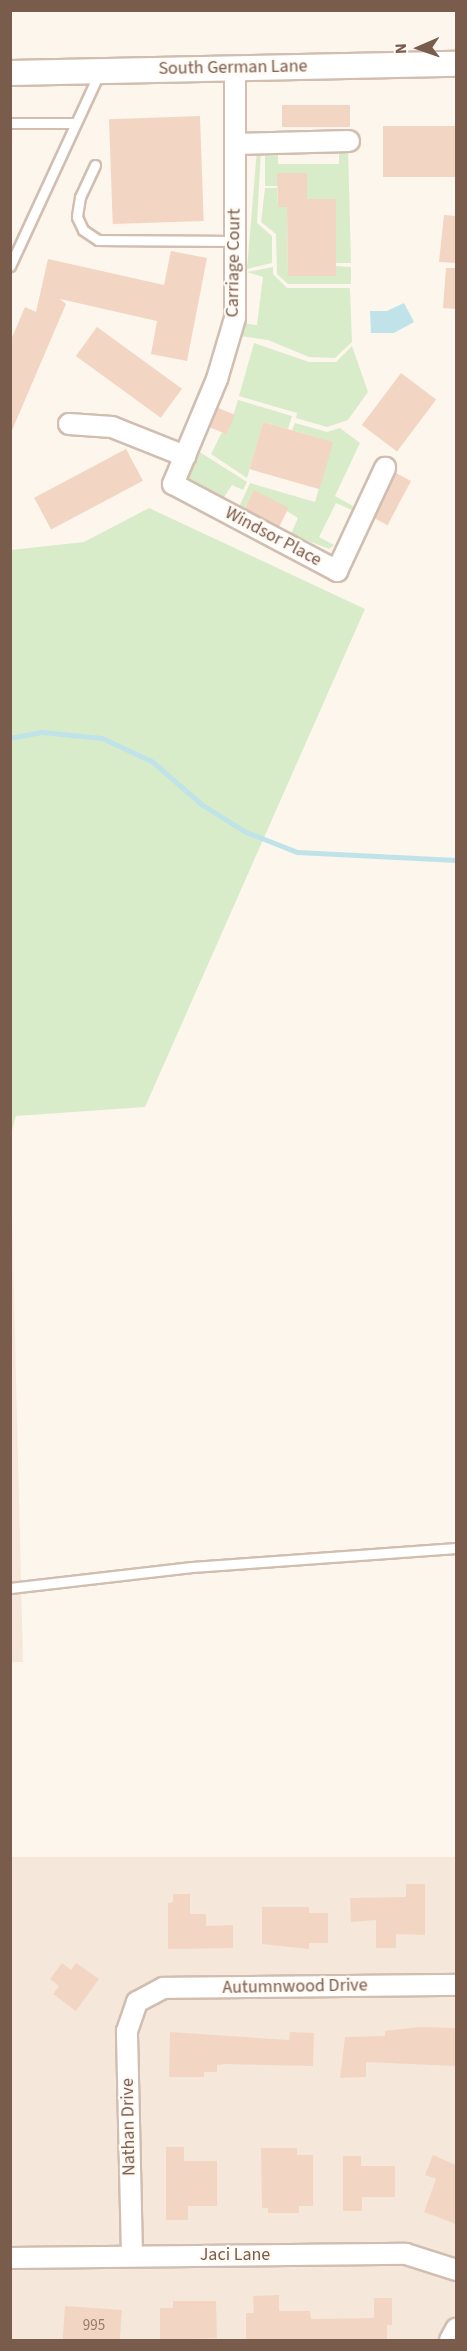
<!DOCTYPE html>
<html>
<head>
<meta charset="utf-8">
<style>
	body { margin:0 }
	#map { position:relative; width:467px; height:2351px; overflow:hidden; background:#fdf6ec; font-family:"Source Sans 3",sans-serif }
	div>[style] { position:absolute }
	[style*='--x'] { left:calc(var(--x)*1px); top:calc(var(--y)*1px); width:calc(var(--w)*1px); rotate:calc(var(--a)*1deg) }
	.residential>* { inset:0; background:#f5e8da; transform-origin:0 0 }
	.green>* { inset:0; background:#d8ecc9 }
	.water>* { inset:0; background:#bfe3e8 }
	.stream>* { height:5px; margin:-2.5px; padding:0 2.5px; transform-origin:2.5px; border-radius:2.5px; background:#bfe3e8 }
	.building>* { inset:0; background:#f3d5c3; transform-origin:0 0 }
	.roads { filter:drop-shadow(2px 0 #d1beb0) drop-shadow(-2px 0 #d1beb0) drop-shadow(0 2px #d1beb0) drop-shadow(0 -2px #d1beb0) }
	.service>* { height:9px; margin:-4.5px; padding:0 4.5px; transform-origin:4.5px; border-radius:4.5px; background:#fff }
	.minor>* { height:20px; margin:-10px; padding:0 10px; transform-origin:10px; border-radius:10px; background:#fff }
	.tertiary>* { height:24px; margin:-12px; padding:0 12px; transform-origin:12px; border-radius:12px; background:#fff }
	span { translate:-50% -50%; white-space:nowrap; text-align:center; line-height:1.15; -webkit-text-stroke:4.5px #fffaf3; paint-order:stroke }
	.number-label { font-size:15px; color:#987a6a }
	.number-label span { -webkit-text-stroke-width:0 }
	.street-label { font-size:18px; color:#7a5c4d }
	.frame { position:absolute; inset:0; border:12px solid #7a5c4d; pointer-events:none }
	.north { position:absolute; left:389px; top:18px; width:60px; height:60px; -webkit-text-stroke:4px #fffaf3; paint-order:stroke; rotate:268deg; font-size:16px; font-weight:700; line-height:24px; text-align:center; color:#7a5c4d }
	.north::after { content:''; display:block; margin:auto; width:21px; height:27px; background:#7a5c4d; clip-path:polygon(50% 0,100% 100%,50% 72%,0 100%) }
</style>
</head>
<body>
<div id="map">
	<div class="residential">
		<div style="clip-path:polygon(10px 1134px,23px 1662px,10px 1662px)"></div>
		<div style="left:456px;top:1857px;width:483px;height:446px;rotate:90deg"></div>
	</div>
	<div class="green">
		<div style="clip-path:polygon(339px 147px,348px 147px,351px 263px,336px 263px,336px 199px,307px 199px,307px 173px,278px 186px,265px 186px,265px 149px,278px 149px,278px 164px,339px 164px)"></div>
		<div style="clip-path:polygon(257px 149px,261px 150px,257px 223px,272px 236px,272px 263px,247px 269px)"></div>
		<div style="clip-path:polygon(265px 188px,277px 188px,278px 207px,287px 207px,288px 276px,336px 276px,336px 266px,351px 267px,351px 284px,288px 284px,277px 274px,276px 234px,261px 222px)"></div>
		<div style="clip-path:polygon(273px 267px,273px 274px,287px 288px,350px 288px,352px 342px,335px 358px,309px 357px,268px 340px,239px 336px,241px 323px,257px 325px,263px 277px,247px 272px)"></div>
		<div style="clip-path:polygon(254px 343px,309px 362px,336px 362px,352px 346px,368px 392px,348px 420px,327px 427px,296px 418px,297px 413px,239px 396px)"></div>
		<div style="clip-path:polygon(238px 400px,292px 416px,288px 429px,263px 422px,247px 478px,211px 454px,222px 432px,227px 434px)"></div>
		<div style="clip-path:polygon(295px 423px,327px 432px,340px 428px,360px 443px,335px 496px,353px 506px,352px 510px,336px 503px,319px 537px,334px 545px,329px 549px,291px 534px,298px 518px,254px 491px,244px 509px,239px 507px,250px 483px,315px 502px,332px 442px,292px 430px)"></div>
		<div style="clip-path:polygon(195px 449px,247px 482px,243px 490px,232px 485px,223px 499px,183px 476px)"></div>
		<div style="clip-path:polygon(149px 508px,365px 609px,145px 1107px,16px 1116px,11px 1134px,11px 550px,84px 542px)"></div>
	</div>
	<div class="water">
		<div style="clip-path:polygon(404px 303px,414px 322px,394px 333px,371px 333px,370px 311px,387px 311px)"></div>
	</div>
	<div class="stream">
		<div style="--x:10;--y:738;--w:33;--a:-11"></div>
		<div style="--x:42;--y:732;--w:60;--a:5.7"></div>
		<div style="--x:102;--y:738;--w:56;--a:25.2"></div>
		<div style="--x:153;--y:762;--w:64;--a:41.2"></div>
		<div style="--x:201;--y:804;--w:53;--a:31.9"></div>
		<div style="--x:246;--y:832;--w:55;--a:21.4"></div>
		<div style="--x:297;--y:852;--w:159;--a:2.9"></div>
	</div>
	<div class="building">
		<div style="left:350px;top:105px;width:22px;height:68px;rotate:90deg"></div>
		<div style="left:200px;top:116px;width:105px;height:91px;rotate:88deg"></div>
		<div style="left:383px;top:126px;width:73px;height:51px"></div>
		<div style="clip-path:polygon(277px 173px,307px 173px,307px 199px,336px 199px,336px 276px,288px 276px,287px 207px,278px 207px)"></div>
		<div style="clip-path:polygon(444px 215px,456px 216px,456px 263px,439px 262px)"></div>
		<div style="clip-path:polygon(171px 251px,207px 258px,187px 361px,151px 354px,157px 321px,60px 299px,66px 304px,10px 435px,10px 342px,25px 307px,36px 312px,48px 259px,164px 285px)"></div>
		<div style="clip-path:polygon(446px 268px,456px 268px,456px 309px,443px 308px)"></div>
		<div style="left:97px;top:327px;width:105px;height:36px;rotate:36deg"></div>
		<div style="left:401px;top:373px;width:44px;height:65px;rotate:37deg"></div>
		<div style="left:218px;top:408px;width:18px;height:21px;rotate:22deg"></div>
		<div style="left:263px;top:422px;width:73px;height:49px;rotate:16deg"></div>
		<div style="left:126px;top:449px;width:36px;height:104px;rotate:62deg"></div>
		<div style="left:396px;top:473px;width:17px;height:50px;rotate:28deg"></div>
		<div style="left:254px;top:490px;width:39px;height:21px;rotate:27deg"></div>
		<div style="clip-path:polygon(406px 1884px,425px 1884px,425px 1935px,396px 1934px,396px 1948px,376px 1948px,376px 1920px,351px 1922px,350px 1898px,406px 1897px)"></div>
		<div style="clip-path:polygon(173px 1894px,190px 1894px,190px 1914px,206px 1914px,206px 1926px,233px 1925px,233px 1948px,168px 1949px,168px 1903px,173px 1902px)"></div>
		<div style="clip-path:polygon(262px 1907px,309px 1907px,309px 1913px,328px 1913px,328px 1943px,309px 1943px,309px 1949px,262px 1944px)"></div>
		<div style="clip-path:polygon(62px 1963px,71px 1970px,76px 1963px,99px 1979px,76px 2011px,53px 1994px,59px 1986px,50px 1979px)"></div>
		<div style="clip-path:polygon(419px 2027px,456px 2028px,456px 2066px,366px 2062px,366px 2077px,340px 2078px,345px 2037px,385px 2036px,385px 2031px)"></div>
		<div style="clip-path:polygon(170px 2032px,289px 2040px,290px 2032px,314px 2033px,313px 2066px,225px 2064px,217px 2065px,217px 2072px,204px 2072px,204px 2077px,169px 2077px)"></div>
		<div style="clip-path:polygon(166px 2147px,184px 2147px,184px 2161px,217px 2161px,217px 2206px,188px 2206px,188px 2220px,166px 2220px)"></div>
		<div style="clip-path:polygon(261px 2148px,297px 2148px,297px 2155px,313px 2155px,313px 2206px,299px 2206px,299px 2213px,268px 2213px,268px 2208px,262px 2208px)"></div>
		<div style="clip-path:polygon(433px 2155px,456px 2165px,456px 2224px,424px 2212px,436px 2179px,425px 2175px)"></div>
		<div style="clip-path:polygon(343px 2156px,361px 2156px,361px 2166px,395px 2166px,395px 2197px,362px 2197px,362px 2211px,343px 2211px)"></div>
		<div style="clip-path:polygon(279px 2295px,279px 2311px,310px 2311px,311px 2319px,374px 2318px,374px 2298px,392px 2298px,392px 2325px,387px 2325px,387px 2340px,246px 2340px,246px 2313px,254px 2313px,253px 2296px)"></div>
		<div style="clip-path:polygon(173px 2301px,216px 2301px,217px 2338px,160px 2340px,160px 2308px,173px 2308px)"></div>
		<div style="left:65px;top:2306px;width:57px;height:34px;rotate:4deg"></div>
	</div>
	<div class="roads">
		<div class="service">
			<div style="--x:10;--y:123;--w:65;--a:0"></div>
			<div style="--x:95;--y:165;--w:35;--a:115"></div>
			<div style="--x:80;--y:197;--w:20;--a:99"></div>
			<div style="--x:77;--y:217;--w:14;--a:65"></div>
			<div style="--x:83;--y:230;--w:18;--a:34"></div>
			<div style="--x:98;--y:240;--w:137;--a:0.4"></div>
			<div style="--x:10;--y:266;--w:213;--a:-65.2"></div>
			<div style="--x:10;--y:1588;--w:183;--a:-6.6"></div>
			<div style="--x:192;--y:1567;--w:265;--a:-4.1"></div>
		</div>
		<div class="minor">
			<div style="--x:235;--y:67;--w:251;--a:90"></div>
			<div style="--x:235;--y:318;--w:64;--a:106.4"></div>
			<div style="--x:217;--y:379;--w:114;--a:112.7"></div>
			<div style="--x:173;--y:484;--w:186;--a:27.9"></div>
			<div style="--x:337;--y:571;--w:114;--a:-65"></div>
			<div style="--x:236;--y:144;--w:113;--a:-1.5"></div>
			<div style="--x:69;--y:424;--w:43;--a:4"></div>
			<div style="--x:112;--y:427;--w:79;--a:21.7"></div>
			<div style="--x:132;--y:2255;--w:224;--a:-91.3"></div>
			<div style="--x:127;--y:2031;--w:31;--a:-71"></div>
			<div style="--x:137;--y:2002;--w:30;--a:-28"></div>
			<div style="--x:163;--y:1988;--w:293;--a:-0.6"></div>
			<div style="--x:10;--y:2258;--w:396;--a:-0.6"></div>
			<div style="--x:406;--y:2254;--w:52;--a:17.7"></div>
			<div style="--x:450;--y:2340;--w:13;--a:-61"></div>
		</div>
		<div class="tertiary">
			<div style="--x:10;--y:73;--w:446;--a:-1.2"></div>
		</div>
	</div>
	<div class="number-label">
		<span style="left:94px;top:2326px">995</span>
	</div>
	<div class="street-label">
		<span style="left:233px;top:68px;rotate:-1deg">South German Lane</span>
		<span style="left:234px;top:263px;rotate:-89deg">Carriage Court</span>
		<span style="left:273px;top:537px;rotate:28deg">Windsor Place</span>
		<span style="left:295px;top:1987px;rotate:-1deg">Autumnwood Drive</span>
		<span style="left:129px;top:2127px;rotate:-91deg">Nathan Drive</span>
		<span style="left:235px;top:2255px">Jaci Lane</span>
	</div>
	<div class="frame"></div>
	<div class="north">N</div>
</div>
</body>
</html>
